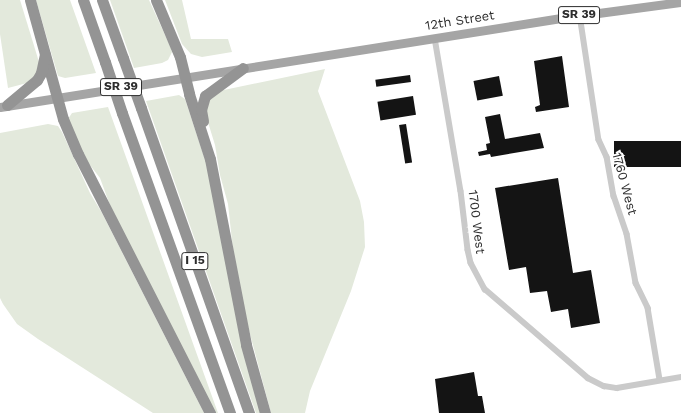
<!DOCTYPE html>
<html>
<head>
<meta charset="utf-8">
<style>
	body { margin:0 }
	#map { position:relative; width:681px; height:413px; overflow:hidden; background:#fff; font-family:"Work Sans",sans-serif }
	div>[style] { position:absolute }
	[style*='--x'] { left:calc(var(--x)*1px); top:calc(var(--y)*1px); width:calc(var(--w)*1px); rotate:calc(var(--a)*1deg) }
	.green>* { inset:0; background:#e3e9dc }
	.building>* { inset:0; background:#141414; transform-origin:0 0 }
	.minor>* { height:5.5px; margin:-2.75px; padding:0 2.75px; transform-origin:2.75px; border-radius:2.75px; background:#cacaca }
	.primary>* { height:9px; margin:-4.5px; padding:0 4.5px; transform-origin:4.5px; border-radius:4.5px; background:#a5a5a5 }
	.motorway>* { height:11px; margin:-5.5px; padding:0 5.5px; transform-origin:5.5px; border-radius:5.5px; background:#949494 }
	.motorway-bridge>* { height:11px; margin:-5.5px; padding:0 5.5px; transform-origin:5.5px; border-radius:5.5px; background:#949494 }
	span { translate:-50% -50%; white-space:nowrap; text-align:center; line-height:1.15; -webkit-text-stroke:4px #fff; paint-order:stroke }
	.shield-label span { padding:1px 3px; background:#fff; border:1px solid; border-radius:3px; -webkit-text-stroke-width:0 }
	.shield-label { font-size:12px; color:#2d2d2d; font-weight:700 }
	.street-label { font-size:13px; color:#2d2d2d }
</style>
</head>
<body>
<div id="map">
	<div class="green">
		<div style="clip-path:polygon(0 0,20px 0,39px 62px,36px 74px,27px 83px,8px 88px,0 34px)"></div>
		<div style="clip-path:polygon(36px 0,70px 0,96px 73px,65px 78px,58px 76px)"></div>
		<div style="clip-path:polygon(110px 0,149px 0,171px 48px,172px 52px,168px 60px,162px 63px,134px 68px)"></div>
		<div style="clip-path:polygon(165px 0,182px 0,191px 39px,228px 39px,232px 52px,202px 57px,191px 54px,182px 44px)"></div>
		<div style="clip-path:polygon(325px 69px,318px 91px,360px 201px,364px 222px,365px 247px,351px 291px,310px 391px,305px 413px,271px 413px,246px 319px,234px 259px,228px 204px,220px 175px,215px 145px,207px 119px,205px 106px,208px 99px,219px 91px)"></div>
		<div style="clip-path:polygon(179px 95px,185px 99px,206px 163px,261px 413px,256px 413px,146px 101px)"></div>
		<div style="clip-path:polygon(108px 107px,218px 413px,214px 413px,111px 208px,100px 178px,86px 160px,68px 119px,72px 113px)"></div>
		<div style="clip-path:polygon(48px 124px,58px 126px,62px 132px,90px 193px,102px 213px,204px 413px,153px 413px,38px 339px,17px 324px,3px 304px,0 298px,0 133px)"></div>
	</div>
	<div class="building">
		<div style="clip-path:polygon(562px 56px,569px 107px,536px 112px,535px 107px,540px 105px,534px 61px)"></div>
		<div style="left:410px;top:75px;width:7px;height:35px;rotate:82deg"></div>
		<div style="left:499px;top:76px;width:20px;height:26px;rotate:79deg"></div>
		<div style="left:413px;top:96px;width:19px;height:36px;rotate:81deg"></div>
		<div style="clip-path:polygon(500px 114px,505px 139px,540px 133px,544px 148px,491px 157px,490px 154px,479px 156px,478px 152px,487px 150px,486px 144px,490px 143px,485px 117px)"></div>
		<div style="left:406px;top:124px;width:39px;height:7px;rotate:81deg"></div>
		<div style="left:681px;top:141px;width:26px;height:67px;rotate:90deg"></div>
		<div style="clip-path:polygon(558px 178px,573px 273px,591px 270px,600px 323px,571px 328px,568px 309px,551px 312px,547px 291px,530px 293px,526px 267px,509px 270px,495px 188px)"></div>
		<div style="clip-path:polygon(474px 372px,478px 396px,482px 396px,485px 413px,439px 413px,435px 379px)"></div>
	</div>
	<div class="minor">
		<div style="--x:580;--y:15;--w:126;--a:81.4"></div>
		<div style="--x:599;--y:140;--w:19;--a:65"></div>
		<div style="--x:607;--y:157;--w:40;--a:80"></div>
		<div style="--x:614;--y:196;--w:40;--a:71.1"></div>
		<div style="--x:627;--y:234;--w:50;--a:79.6"></div>
		<div style="--x:636;--y:283;--w:28;--a:64"></div>
		<div style="--x:648;--y:308;--w:73;--a:80.5"></div>
		<div style="--x:435;--y:38;--w:155;--a:80.4"></div>
		<div style="--x:461;--y:191;--w:59;--a:83.2"></div>
		<div style="--x:468;--y:250;--w:13;--a:77"></div>
		<div style="--x:471;--y:263;--w:30;--a:62"></div>
		<div style="--x:485;--y:289;--w:136;--a:40.8"></div>
		<div style="--x:588;--y:378;--w:18;--a:27"></div>
		<div style="--x:604;--y:386;--w:13;--a:9"></div>
		<div style="--x:617;--y:388;--w:65;--a:-9.8"></div>
	</div>
	<div class="primary">
		<div style="--x:0;--y:107;--w:568;--a:-9.01"></div>
		<div style="--x:561;--y:18;--w:121;--a:-7.6"></div>
	</div>
	<div class="motorway">
		<div style="--x:30;--y:0;--w:123;--a:74.5"></div>
		<div style="--x:63;--y:119;--w:38;--a:67"></div>
		<div style="--x:78;--y:154;--w:291;--a:63"></div>
		<div style="--x:83;--y:0;--w:66;--a:70.5"></div>
		<div style="--x:102;--y:0;--w:62;--a:70.1"></div>
		<div style="--x:156;--y:0;--w:62;--a:67.2"></div>
		<div style="--x:180;--y:57;--w:38;--a:76"></div>
		<div style="--x:189;--y:94;--w:68;--a:72.1"></div>
		<div style="--x:210;--y:159;--w:189;--a:79"></div>
		<div style="--x:246;--y:345;--w:71;--a:74.4"></div>
		<div style="--x:7;--y:105;--w:39;--a:-40"></div>
		<div style="--x:37;--y:80;--w:8;--a:-60"></div>
		<div style="--x:41;--y:73;--w:19;--a:-78"></div>
		<div style="--x:141;--y:108;--w:324;--a:70.5"></div>
		<div style="--x:122;--y:113;--w:319;--a:70.2"></div>
		<div style="--x:203;--y:121;--w:11;--a:-100"></div>
		<div style="--x:201;--y:110;--w:15;--a:-74"></div>
		<div style="--x:205;--y:96;--w:47;--a:-36.4"></div>
	</div>
	<div class="motorway-bridge">
		<div style="--x:123;--y:58;--w:53;--a:70.2"></div>
		<div style="--x:105;--y:62;--w:54;--a:71.6"></div>
	</div>
	<div class="shield-label">
		<span style="left:579px;top:15px">SR 39</span>
		<span style="left:121px;top:87px">SR 39</span>
		<span style="left:195px;top:261px">I 15</span>
	</div>
	<div class="street-label">
		<span style="left:460px;top:21px;rotate:-9deg">12th Street</span>
		<span style="left:624px;top:184px;rotate:75deg">1760 West</span>
		<span style="left:476px;top:222px;rotate:83deg">1700 West</span>
	</div>
</div>
</body>
</html>
